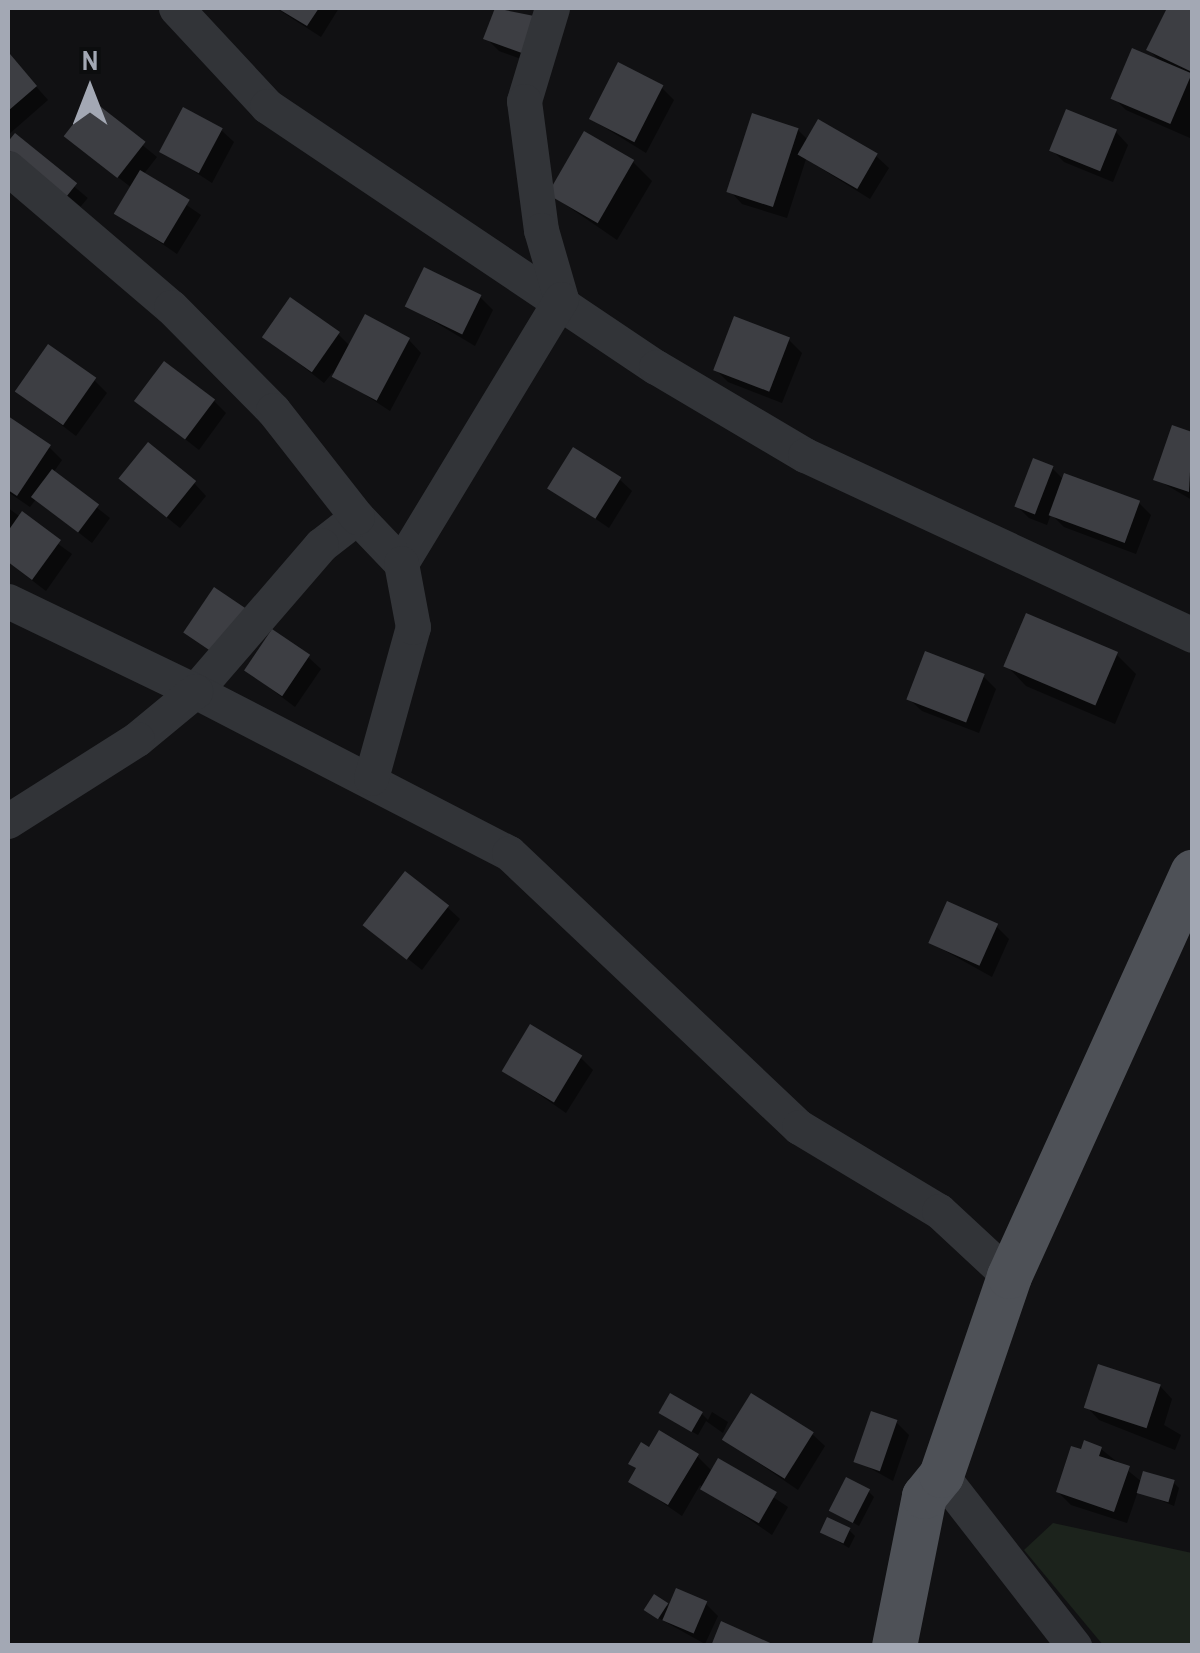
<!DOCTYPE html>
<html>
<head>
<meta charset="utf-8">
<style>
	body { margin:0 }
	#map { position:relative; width:1200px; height:1653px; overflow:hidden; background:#111113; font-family:"Archivo Narrow",sans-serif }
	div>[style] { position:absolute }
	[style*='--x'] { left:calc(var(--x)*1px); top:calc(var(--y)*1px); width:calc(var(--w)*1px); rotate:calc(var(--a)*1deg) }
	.green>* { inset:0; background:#1c231c }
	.shadow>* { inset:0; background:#0007; transform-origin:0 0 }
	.building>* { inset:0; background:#3d3e43; transform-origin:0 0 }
	.minor>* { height:35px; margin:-17.5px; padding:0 17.5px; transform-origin:17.5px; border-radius:17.5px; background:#323438 }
	.major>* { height:45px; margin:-22.5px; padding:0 22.5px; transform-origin:22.5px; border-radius:22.5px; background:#4e5157 }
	span { translate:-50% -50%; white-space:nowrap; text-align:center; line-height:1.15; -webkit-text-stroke:8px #0c0d0e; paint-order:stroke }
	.frame { position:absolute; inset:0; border:10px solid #a3a8b4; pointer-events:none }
	.north { position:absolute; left:40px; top:40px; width:100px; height:100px; -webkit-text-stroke:8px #0c0d0e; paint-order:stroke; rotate:0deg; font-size:28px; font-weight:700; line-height:40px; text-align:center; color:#a3a8b4 }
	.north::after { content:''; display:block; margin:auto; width:35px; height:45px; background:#a3a8b4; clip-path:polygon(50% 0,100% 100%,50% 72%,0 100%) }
</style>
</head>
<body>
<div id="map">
	<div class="green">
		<div style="clip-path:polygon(1053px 1523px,1192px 1553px,1192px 1645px,1103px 1645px,1024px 1550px)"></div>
	</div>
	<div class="shadow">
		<div style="clip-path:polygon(276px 8px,339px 8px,321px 37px)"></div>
		<div style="clip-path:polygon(498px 8px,542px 20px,543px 67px,499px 51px,486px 38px)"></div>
		<div style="clip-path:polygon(1169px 8px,1192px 12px,1190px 138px,1126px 110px,1113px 97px,1163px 64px,1149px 50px)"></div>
		<div style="clip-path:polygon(10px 57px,48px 100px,8px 135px,8px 59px)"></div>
		<div style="clip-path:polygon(661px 87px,674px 100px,646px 153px,591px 119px)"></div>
		<div style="clip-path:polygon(92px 104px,157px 157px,143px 175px,201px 215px,177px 254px,117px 213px,132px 188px,80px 148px)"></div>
		<div style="clip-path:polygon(221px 130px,234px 142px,212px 183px,163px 151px)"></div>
		<div style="clip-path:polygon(798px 130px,808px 140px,876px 156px,889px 168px,870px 199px,806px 159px,787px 218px,742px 204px,730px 191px)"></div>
		<div style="clip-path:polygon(1116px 132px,1128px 145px,1113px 182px,1064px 162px,1051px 149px)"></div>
		<div style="left:15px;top:137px;width:95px;height:11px;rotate:40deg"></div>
		<div style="clip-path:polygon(633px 162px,652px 181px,617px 240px,550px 194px)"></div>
		<div style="clip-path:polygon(480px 297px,493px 310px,475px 346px,408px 306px)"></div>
		<div style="clip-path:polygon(338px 334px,350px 346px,409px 340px,421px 353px,390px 411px,332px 373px,324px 383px,265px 337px)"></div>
		<div style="clip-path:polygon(789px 340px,802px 353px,782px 403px,728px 382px,715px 369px)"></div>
		<div style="clip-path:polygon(94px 380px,107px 393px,76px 436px,17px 391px)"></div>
		<div style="clip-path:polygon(214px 401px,226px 413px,199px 450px,138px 402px)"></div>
		<div style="clip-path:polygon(9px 420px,49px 447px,62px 460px,53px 473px,110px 518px,92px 543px,36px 499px,30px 507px,8px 492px)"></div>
		<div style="clip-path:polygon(1173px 428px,1192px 435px,1192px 500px,1156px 479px)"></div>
		<div style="clip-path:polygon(1052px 468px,1064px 480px,1138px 502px,1151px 515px,1136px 554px,1064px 527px,1051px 514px,1047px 525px,1029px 518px,1016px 505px)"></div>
		<div style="clip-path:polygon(619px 479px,632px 491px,609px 528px,551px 488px)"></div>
		<div style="clip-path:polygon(194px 483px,206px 496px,180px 528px,134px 491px)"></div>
		<div style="clip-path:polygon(8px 508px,72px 554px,46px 591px,8px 562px)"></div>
		<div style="clip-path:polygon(1117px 655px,1136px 674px,1115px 724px,1026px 686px,1007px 666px)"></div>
		<div style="clip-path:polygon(308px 657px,321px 669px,295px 707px,246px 670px)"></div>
		<div style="clip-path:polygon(983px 676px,996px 689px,979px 733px,922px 711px,909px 699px)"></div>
		<div style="clip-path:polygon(447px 907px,460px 919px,422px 970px,367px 926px)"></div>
		<div style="clip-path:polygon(996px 926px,1009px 939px,992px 977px,931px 943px)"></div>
		<div style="clip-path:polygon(580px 1057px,593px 1070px,566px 1113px,504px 1070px)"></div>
		<div style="clip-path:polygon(1160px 1386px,1172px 1399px,1164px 1425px,1181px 1435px,1175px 1450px,1099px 1420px,1087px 1407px)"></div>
		<div style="clip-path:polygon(712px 1412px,728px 1422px,723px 1433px,706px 1421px,698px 1435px,668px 1418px,702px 1414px,708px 1420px)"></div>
		<div style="clip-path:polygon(896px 1422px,909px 1435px,893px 1481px,857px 1461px)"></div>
		<div style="clip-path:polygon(812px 1434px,825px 1446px,798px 1490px,725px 1440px)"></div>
		<div style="clip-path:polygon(1101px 1449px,1142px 1482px,1173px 1482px,1179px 1488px,1174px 1506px,1138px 1491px,1127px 1523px,1071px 1505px,1058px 1492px)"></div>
		<div style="clip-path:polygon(697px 1456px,713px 1472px,719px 1461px,788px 1507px,772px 1535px,700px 1485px,682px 1516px,631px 1481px)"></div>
		<div style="clip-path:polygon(868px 1491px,874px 1497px,859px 1526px,832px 1510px)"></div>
		<div style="clip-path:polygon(849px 1530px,855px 1536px,849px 1548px,822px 1532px)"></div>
		<div style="clip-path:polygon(655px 1598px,670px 1608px,705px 1603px,718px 1616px,705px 1644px,653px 1615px)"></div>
	</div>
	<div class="building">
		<div style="clip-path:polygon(277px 8px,319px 8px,307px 26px)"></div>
		<div style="clip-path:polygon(495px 8px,544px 18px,530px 56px,483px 39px)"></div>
		<div style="clip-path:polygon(1167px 8px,1192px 9px,1192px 72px,1146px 50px)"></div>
		<div style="left:1132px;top:48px;width:65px;height:55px;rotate:23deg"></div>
		<div style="clip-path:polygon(10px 54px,37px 86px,8px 111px,8px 56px)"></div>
		<div style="left:618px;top:62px;width:51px;height:64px;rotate:27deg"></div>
		<div style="left:92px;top:100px;width:68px;height:46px;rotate:38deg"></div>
		<div style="left:183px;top:107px;width:45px;height:51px;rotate:28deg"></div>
		<div style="left:1066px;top:109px;width:55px;height:45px;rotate:22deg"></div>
		<div style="left:752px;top:113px;width:49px;height:83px;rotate:18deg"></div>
		<div style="left:818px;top:119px;width:69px;height:41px;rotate:30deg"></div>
		<div style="left:584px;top:131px;width:58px;height:73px;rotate:30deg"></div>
		<div style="left:15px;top:133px;width:80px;height:17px;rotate:39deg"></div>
		<div style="left:140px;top:170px;width:58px;height:51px;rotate:31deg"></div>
		<div style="left:424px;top:267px;width:64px;height:44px;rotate:26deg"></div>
		<div style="left:290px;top:297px;width:61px;height:49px;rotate:35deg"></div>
		<div style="left:365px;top:314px;width:51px;height:71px;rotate:28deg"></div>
		<div style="left:734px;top:316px;width:60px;height:58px;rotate:21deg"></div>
		<div style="left:48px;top:344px;width:59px;height:58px;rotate:35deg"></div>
		<div style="left:164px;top:361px;width:64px;height:50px;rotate:37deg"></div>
		<div style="clip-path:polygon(8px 416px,51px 445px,17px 496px,8px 490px)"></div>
		<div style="clip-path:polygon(1172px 425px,1192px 432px,1189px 492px,1153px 480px)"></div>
		<div style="left:148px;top:442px;width:62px;height:47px;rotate:39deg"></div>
		<div style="left:573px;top:447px;width:57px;height:49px;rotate:32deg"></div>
		<div style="left:1033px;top:458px;width:22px;height:52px;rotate:21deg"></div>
		<div style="left:52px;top:469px;width:59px;height:35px;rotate:37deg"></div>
		<div style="left:1064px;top:473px;width:81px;height:45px;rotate:20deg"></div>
		<div style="clip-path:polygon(22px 511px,61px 540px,32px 580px,8px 562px,8px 531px)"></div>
		<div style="left:214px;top:587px;width:46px;height:55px;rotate:34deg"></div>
		<div style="left:1026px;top:613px;width:100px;height:58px;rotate:23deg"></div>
		<div style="left:272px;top:629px;width:46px;height:50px;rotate:34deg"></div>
		<div style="left:925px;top:651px;width:64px;height:52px;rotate:21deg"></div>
		<div style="left:405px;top:871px;width:56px;height:69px;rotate:38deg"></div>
		<div style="left:947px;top:901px;width:56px;height:46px;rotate:24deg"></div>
		<div style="left:530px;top:1024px;width:61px;height:55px;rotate:31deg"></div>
		<div style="left:1098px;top:1364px;width:66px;height:46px;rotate:18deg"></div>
		<div style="left:670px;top:1393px;width:38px;height:23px;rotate:30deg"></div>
		<div style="left:751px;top:1393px;width:74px;height:55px;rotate:32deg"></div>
		<div style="left:871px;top:1411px;width:28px;height:54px;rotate:19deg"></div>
		<div style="clip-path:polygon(659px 1430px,699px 1454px,668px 1505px,628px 1482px,636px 1468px,628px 1464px,641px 1442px,649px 1447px)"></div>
		<div style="clip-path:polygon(1084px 1440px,1102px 1447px,1099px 1456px,1130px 1466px,1114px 1512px,1056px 1492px,1071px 1446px,1081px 1449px)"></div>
		<div style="left:718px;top:1458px;width:68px;height:36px;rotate:30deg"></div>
		<div style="left:1143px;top:1471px;width:33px;height:23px;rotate:16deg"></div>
		<div style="left:846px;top:1477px;width:27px;height:38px;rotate:27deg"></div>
		<div style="left:827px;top:1517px;width:26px;height:17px;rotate:25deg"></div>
		<div style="left:676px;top:1588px;width:34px;height:35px;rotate:23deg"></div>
		<div style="left:654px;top:1594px;width:17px;height:19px;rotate:33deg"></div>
		<div style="clip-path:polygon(721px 1621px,777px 1646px,711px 1646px)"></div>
	</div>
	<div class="minor">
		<div style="--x:176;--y:8;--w:134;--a:47.1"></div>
		<div style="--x:267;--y:106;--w:468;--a:33.9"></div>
		<div style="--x:656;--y:367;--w:173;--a:30.6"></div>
		<div style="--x:805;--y:455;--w:427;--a:24.9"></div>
		<div style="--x:552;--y:8;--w:97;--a:106.8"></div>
		<div style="--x:524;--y:101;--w:130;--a:82.5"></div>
		<div style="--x:541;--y:230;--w:72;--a:73.8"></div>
		<div style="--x:561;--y:299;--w:309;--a:121.2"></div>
		<div style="--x:401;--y:563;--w:64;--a:-133.7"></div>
		<div style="--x:357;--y:517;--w:46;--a:142.1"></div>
		<div style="--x:321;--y:545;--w:193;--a:130.8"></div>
		<div style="--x:195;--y:691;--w:353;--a:27.3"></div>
		<div style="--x:509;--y:853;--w:399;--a:43.4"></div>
		<div style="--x:799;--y:1127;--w:163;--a:31"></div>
		<div style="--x:939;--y:1211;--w:96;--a:42.9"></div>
		<div style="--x:8;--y:168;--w:214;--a:40.5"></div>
		<div style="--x:171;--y:307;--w:145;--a:45.3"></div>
		<div style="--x:273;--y:410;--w:136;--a:51.9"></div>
		<div style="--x:8;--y:601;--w:208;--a:25.7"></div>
		<div style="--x:195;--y:691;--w:75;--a:140.4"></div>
		<div style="--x:137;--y:739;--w:153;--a:147.6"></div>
		<div style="--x:371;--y:778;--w:157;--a:-74.5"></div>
		<div style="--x:413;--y:627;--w:65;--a:-100.6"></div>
		<div style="--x:941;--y:1475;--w:217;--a:52.1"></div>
	</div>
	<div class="major">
		<div style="--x:894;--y:1646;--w:153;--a:-78.7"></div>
		<div style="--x:924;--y:1496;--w:27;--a:-51"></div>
		<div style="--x:941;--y:1475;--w:210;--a:-71.1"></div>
		<div style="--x:1009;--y:1276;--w:444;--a:-65.6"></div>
	</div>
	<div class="frame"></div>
	<div class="north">N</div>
</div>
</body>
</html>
